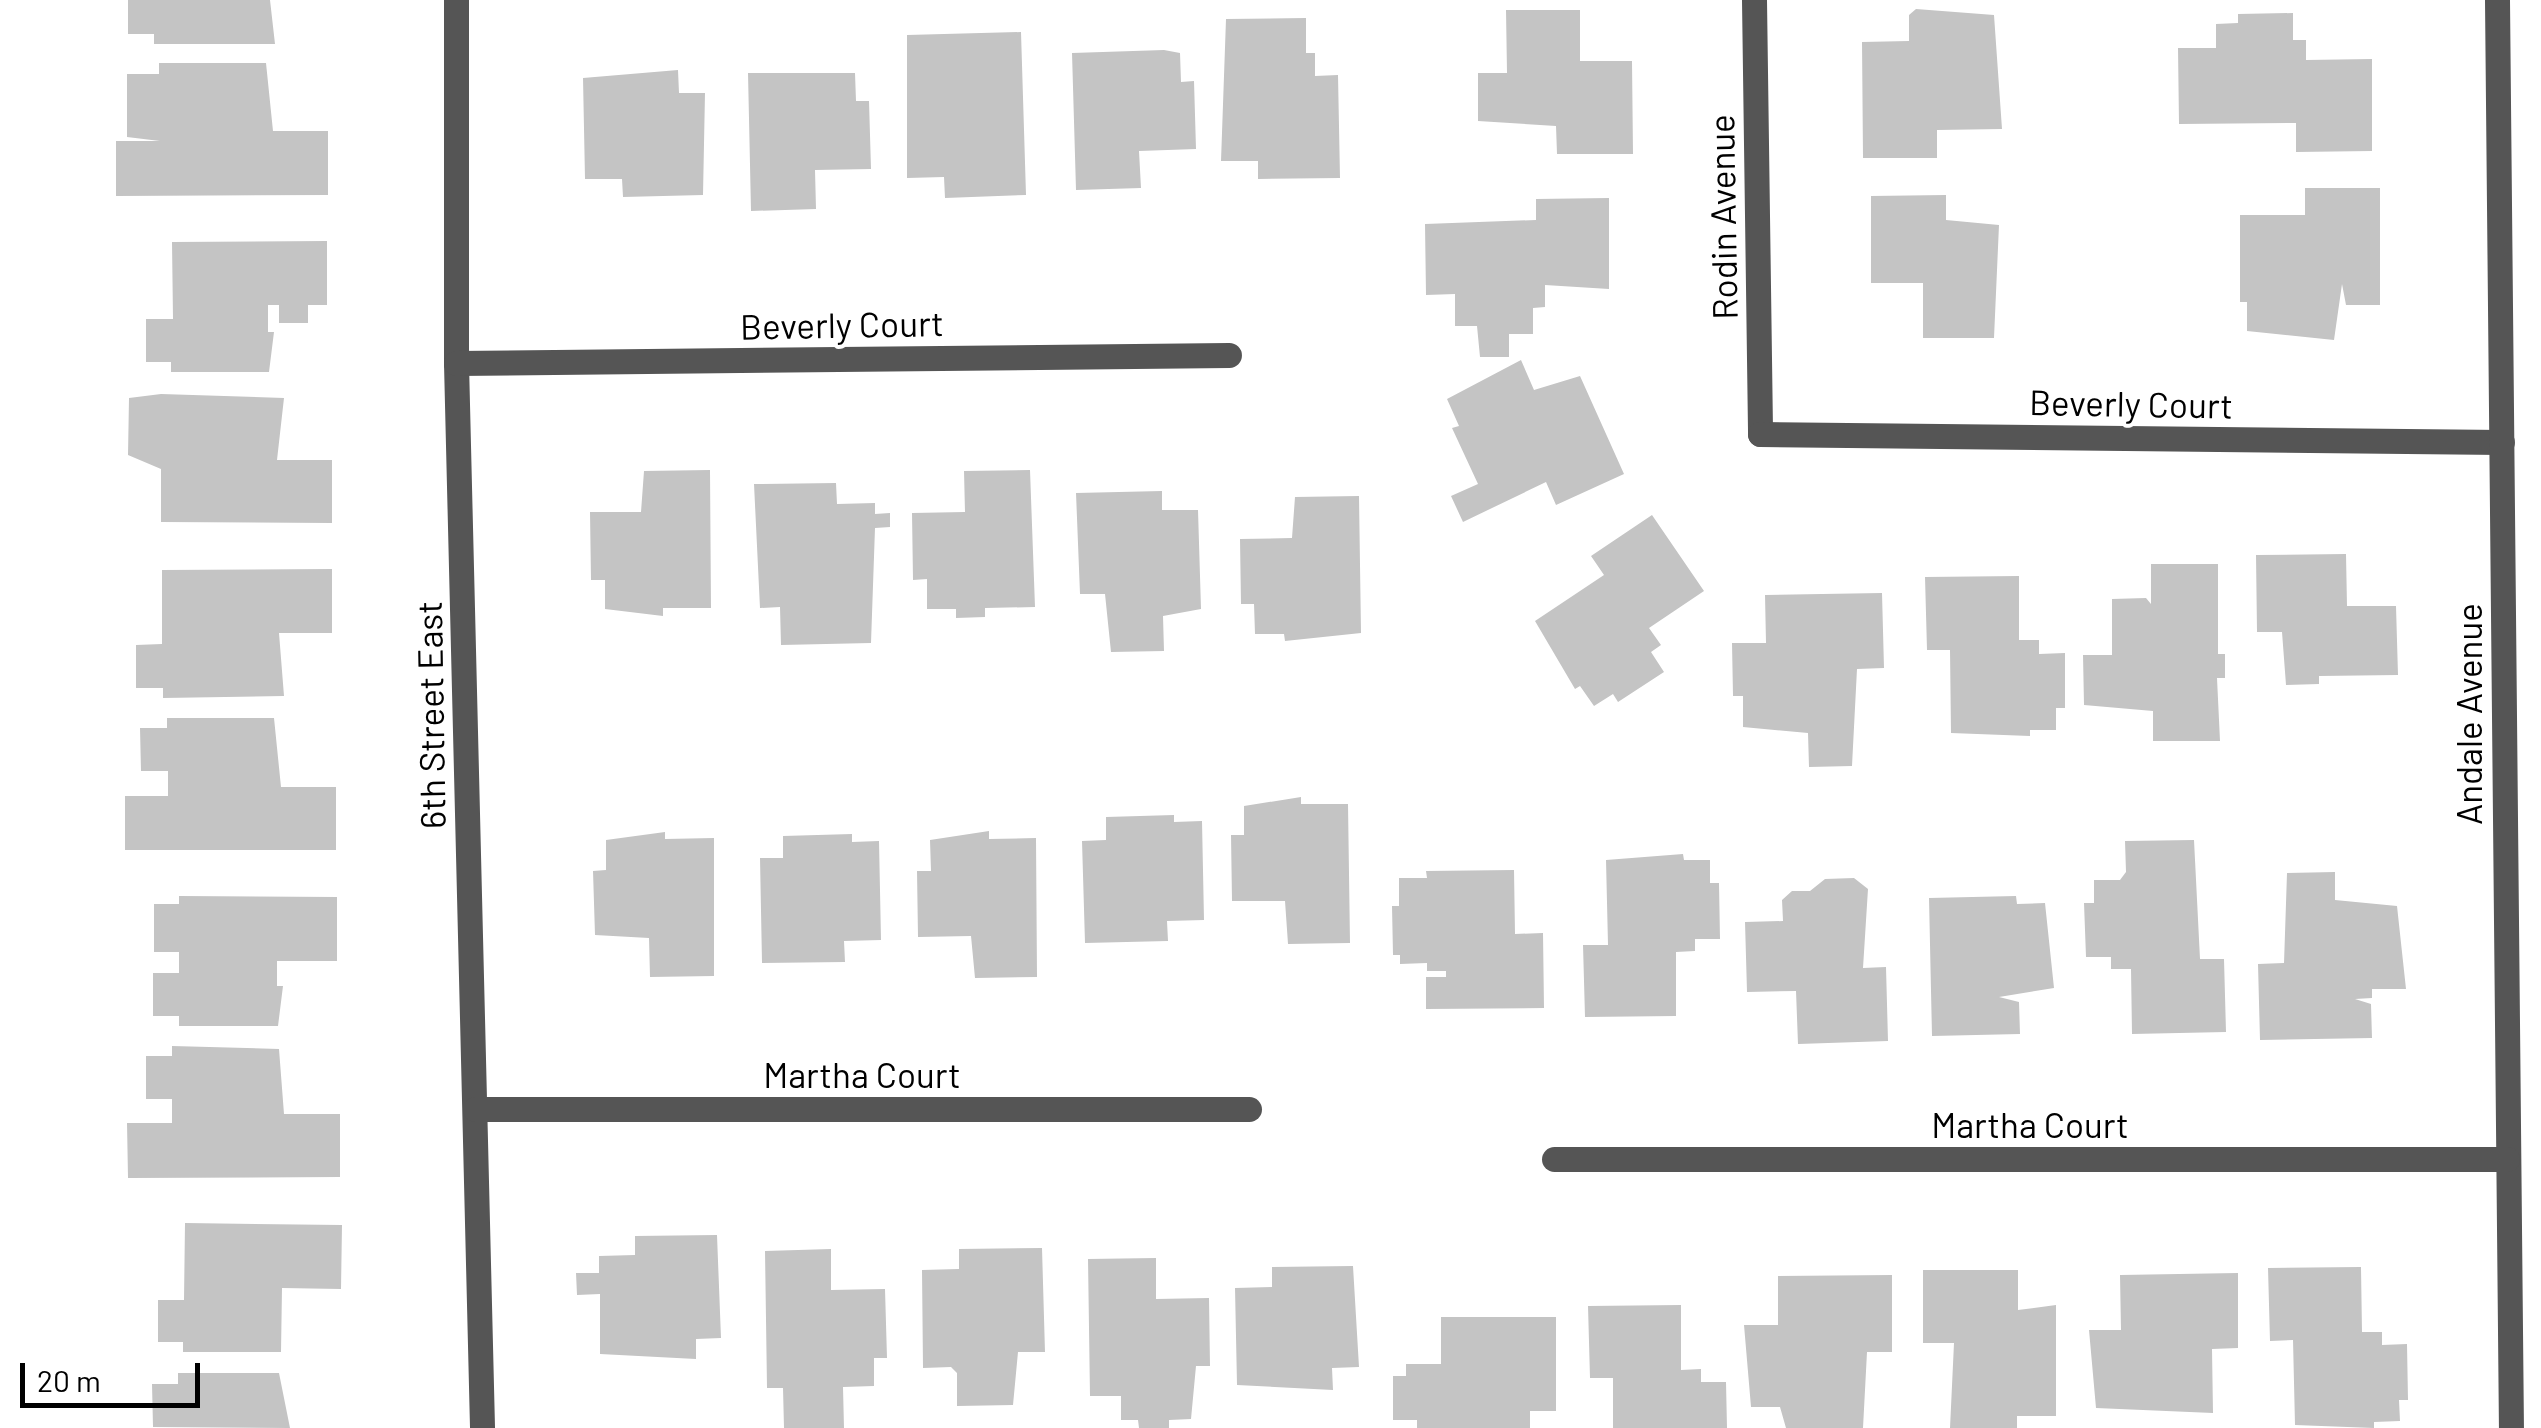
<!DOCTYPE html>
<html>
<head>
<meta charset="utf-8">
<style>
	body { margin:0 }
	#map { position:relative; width:2541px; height:1428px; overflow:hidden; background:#fff; font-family:Barlow,sans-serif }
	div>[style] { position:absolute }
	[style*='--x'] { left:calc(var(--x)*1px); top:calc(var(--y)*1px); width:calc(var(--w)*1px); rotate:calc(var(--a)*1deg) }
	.building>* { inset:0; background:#c4c4c4 }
	.minor>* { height:25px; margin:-12.5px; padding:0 12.5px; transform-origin:12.5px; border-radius:12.5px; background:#555 }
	span { translate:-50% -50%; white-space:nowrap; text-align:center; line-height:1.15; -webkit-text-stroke:8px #fff; paint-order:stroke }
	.street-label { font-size:35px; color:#000 }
	.scale { position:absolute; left:20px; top:1363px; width:180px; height:45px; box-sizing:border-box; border:5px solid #000; border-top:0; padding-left:12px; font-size:30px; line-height:35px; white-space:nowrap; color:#000; -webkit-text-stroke:8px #fff; paint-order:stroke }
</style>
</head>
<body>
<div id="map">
	<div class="building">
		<div style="clip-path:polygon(128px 0,270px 0,275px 44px,154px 44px,154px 34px,128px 34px)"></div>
		<div style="clip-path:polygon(1916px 9px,1994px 15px,2002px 129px,1937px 130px,1937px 158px,1863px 158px,1862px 42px,1909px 41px,1909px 15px)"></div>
		<div style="clip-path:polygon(1506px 10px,1580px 10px,1580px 61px,1632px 61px,1633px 154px,1557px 154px,1556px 126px,1478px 121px,1478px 73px,1507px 73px)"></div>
		<div style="clip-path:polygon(2293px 13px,2293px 40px,2306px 40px,2306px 60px,2372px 59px,2372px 151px,2296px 152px,2296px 123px,2179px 124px,2178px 48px,2216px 48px,2216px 24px,2238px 23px,2238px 14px)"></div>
		<div style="clip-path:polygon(1306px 18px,1306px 53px,1315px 53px,1315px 76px,1338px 75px,1340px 178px,1258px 179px,1258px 161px,1221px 161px,1226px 19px)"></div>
		<div style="clip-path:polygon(1021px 32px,1026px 195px,945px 198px,944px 177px,907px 178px,907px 35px)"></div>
		<div style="clip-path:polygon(1164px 50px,1180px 53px,1181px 82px,1194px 81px,1196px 149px,1139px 151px,1141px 188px,1076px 190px,1072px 53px)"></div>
		<div style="clip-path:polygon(159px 63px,266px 63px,273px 131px,328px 131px,328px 195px,116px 196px,116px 141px,160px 141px,127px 137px,127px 74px,159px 74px)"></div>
		<div style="clip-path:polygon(678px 70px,679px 93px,705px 93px,703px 195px,623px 197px,622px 179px,585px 179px,583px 78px)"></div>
		<div style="clip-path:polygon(748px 73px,855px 73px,856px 101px,869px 101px,871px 169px,815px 170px,816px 209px,751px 211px)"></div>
		<div style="clip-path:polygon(2305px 188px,2380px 188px,2380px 305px,2346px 305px,2342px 284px,2334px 340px,2247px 331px,2247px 302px,2240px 302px,2240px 215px,2305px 215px)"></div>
		<div style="clip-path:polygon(1946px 195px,1946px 220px,1999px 225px,1994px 338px,1923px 338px,1923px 283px,1871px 283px,1871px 196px)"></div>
		<div style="clip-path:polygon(1609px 198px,1609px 289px,1545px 285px,1545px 307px,1533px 308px,1533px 334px,1509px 334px,1509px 357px,1480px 357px,1477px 326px,1455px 326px,1455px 294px,1426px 295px,1425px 224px,1536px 220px,1536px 199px)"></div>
		<div style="clip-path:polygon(327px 241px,327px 305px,308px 305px,308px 323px,279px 323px,279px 305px,268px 305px,268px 332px,274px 332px,269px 372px,171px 372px,171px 362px,146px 362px,146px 319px,173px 319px,172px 242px)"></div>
		<div style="clip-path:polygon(1521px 360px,1534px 390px,1580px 376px,1624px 474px,1556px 505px,1546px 482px,1463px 522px,1451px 496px,1478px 484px,1452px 428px,1459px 426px,1447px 399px)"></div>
		<div style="clip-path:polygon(161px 394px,284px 398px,277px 460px,332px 460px,332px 523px,161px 522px,161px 469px,128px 455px,129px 398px)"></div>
		<div style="clip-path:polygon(710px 470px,711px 608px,663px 608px,663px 616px,605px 609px,605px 580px,591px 580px,590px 512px,641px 512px,644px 471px)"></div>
		<div style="clip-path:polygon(1030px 470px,1035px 607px,985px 608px,985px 617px,956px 618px,956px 609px,927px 609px,927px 579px,913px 580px,912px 513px,965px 512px,964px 471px)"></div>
		<div style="clip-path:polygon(836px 483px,837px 504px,875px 503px,875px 514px,890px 513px,890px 527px,875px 528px,871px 643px,781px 645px,780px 607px,760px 608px,754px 484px)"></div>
		<div style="clip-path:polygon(1162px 491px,1162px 510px,1198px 510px,1201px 609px,1163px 616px,1164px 651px,1111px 652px,1105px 594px,1080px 594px,1076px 493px)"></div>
		<div style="clip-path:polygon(1359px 496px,1361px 633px,1285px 641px,1284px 634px,1255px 634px,1254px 604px,1241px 604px,1240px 539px,1292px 538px,1295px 497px)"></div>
		<div style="clip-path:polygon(1652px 515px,1704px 591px,1649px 628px,1661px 645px,1651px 652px,1664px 672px,1618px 702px,1613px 694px,1594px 706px,1580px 686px,1575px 689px,1535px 621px,1604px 575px,1591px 556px)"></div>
		<div style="clip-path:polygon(2346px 554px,2347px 606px,2396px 606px,2398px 675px,2319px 676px,2319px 684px,2286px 685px,2282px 632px,2257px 632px,2256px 555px)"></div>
		<div style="clip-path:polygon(2151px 564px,2218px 564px,2218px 654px,2225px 654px,2225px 678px,2217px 678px,2220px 741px,2153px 741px,2153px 711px,2084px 705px,2083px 655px,2112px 655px,2112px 599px,2146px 598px,2151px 604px)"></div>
		<div style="clip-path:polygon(332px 569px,332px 633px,279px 633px,284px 696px,163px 698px,163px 688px,136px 688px,136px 645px,162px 644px,162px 570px)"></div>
		<div style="clip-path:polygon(2019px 576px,2019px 640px,2039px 640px,2039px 654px,2065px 653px,2065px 708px,2056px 708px,2056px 730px,2030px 730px,2030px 736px,1951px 733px,1950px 650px,1927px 650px,1925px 577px)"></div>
		<div style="clip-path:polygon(1882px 593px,1884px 668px,1857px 669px,1852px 766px,1809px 767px,1808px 733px,1743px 727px,1743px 696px,1733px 696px,1732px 643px,1766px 643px,1765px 595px)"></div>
		<div style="clip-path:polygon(167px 718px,274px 718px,281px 787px,336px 787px,336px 850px,125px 850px,125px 796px,168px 796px,168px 771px,141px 771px,140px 728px,167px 728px)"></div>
		<div style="clip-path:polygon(1301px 797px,1301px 804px,1348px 804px,1350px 943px,1288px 944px,1285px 901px,1232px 901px,1231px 835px,1244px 835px,1244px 806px)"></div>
		<div style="clip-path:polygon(1174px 815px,1174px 822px,1202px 821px,1204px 920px,1167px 921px,1168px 941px,1085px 943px,1082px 841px,1106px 840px,1106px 817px)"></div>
		<div style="clip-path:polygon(989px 831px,989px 839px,1036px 838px,1037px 977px,975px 978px,971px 936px,918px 937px,917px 871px,931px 871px,930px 840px)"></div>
		<div style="clip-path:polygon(665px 832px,665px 839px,714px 838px,714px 976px,650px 977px,649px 938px,595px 935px,593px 871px,606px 870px,606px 840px)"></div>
		<div style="clip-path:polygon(852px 834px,852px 842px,879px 841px,881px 940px,844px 941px,845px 962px,762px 963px,760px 858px,783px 858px,783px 836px)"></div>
		<div style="clip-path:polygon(2194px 840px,2200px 959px,2224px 959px,2226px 1032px,2132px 1034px,2131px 969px,2111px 969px,2111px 957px,2086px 957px,2084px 903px,2094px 903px,2094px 880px,2120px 880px,2126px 872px,2125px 841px)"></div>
		<div style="clip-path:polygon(1683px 854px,1684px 860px,1710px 860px,1710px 883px,1719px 883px,1720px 939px,1695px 939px,1695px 951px,1676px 952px,1676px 1016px,1585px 1017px,1583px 945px,1608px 945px,1606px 860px)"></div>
		<div style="clip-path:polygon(1514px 870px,1515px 934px,1543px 933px,1544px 1008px,1426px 1009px,1426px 977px,1446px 977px,1446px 971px,1427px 971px,1427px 963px,1400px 964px,1400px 955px,1393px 955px,1392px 906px,1399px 906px,1399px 878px,1427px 878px,1426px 871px)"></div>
		<div style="clip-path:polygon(2335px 872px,2335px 900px,2397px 906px,2406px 989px,2372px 989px,2372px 998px,2355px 999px,2371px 1004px,2372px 1038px,2260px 1040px,2258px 964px,2284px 963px,2287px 873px)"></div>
		<div style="clip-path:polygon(1854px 878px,1868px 889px,1863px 968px,1886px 967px,1888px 1041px,1798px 1044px,1796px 991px,1747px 992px,1745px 922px,1783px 921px,1782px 900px,1792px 891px,1810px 891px,1825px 879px)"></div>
		<div style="clip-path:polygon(179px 896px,337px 897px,337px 961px,277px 961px,277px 986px,283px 986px,278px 1026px,179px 1026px,179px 1016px,153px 1016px,153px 973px,179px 973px,179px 952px,154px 952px,154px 904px,179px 904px)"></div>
		<div style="clip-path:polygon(2016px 896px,2017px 904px,2045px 903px,2054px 988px,1999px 997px,2019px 1002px,2020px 1034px,1932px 1036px,1929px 898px)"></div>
		<div style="clip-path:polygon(172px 1046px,279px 1049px,284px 1114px,340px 1114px,340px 1177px,128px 1178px,127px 1123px,172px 1123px,172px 1099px,146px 1099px,146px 1056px,172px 1056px)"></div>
		<div style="clip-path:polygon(185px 1223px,342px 1225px,341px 1289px,282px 1288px,281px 1352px,183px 1352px,183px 1342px,158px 1342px,158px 1300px,184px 1300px)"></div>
		<div style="clip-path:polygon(717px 1235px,721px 1338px,696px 1339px,696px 1359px,600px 1354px,600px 1294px,577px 1295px,576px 1273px,599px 1273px,599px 1256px,635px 1255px,635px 1236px)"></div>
		<div style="clip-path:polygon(1042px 1248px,1045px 1352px,1018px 1352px,1013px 1405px,957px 1406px,957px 1373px,951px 1367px,923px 1368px,922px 1270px,959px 1269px,959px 1249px)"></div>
		<div style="clip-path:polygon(831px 1249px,831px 1290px,885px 1289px,887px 1358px,874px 1358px,874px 1386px,843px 1387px,844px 1428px,784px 1428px,783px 1388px,767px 1388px,765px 1251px)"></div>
		<div style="clip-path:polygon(1156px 1258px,1156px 1299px,1209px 1298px,1210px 1366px,1196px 1366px,1191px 1419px,1169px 1420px,1169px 1428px,1139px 1428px,1138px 1420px,1121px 1420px,1121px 1396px,1090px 1396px,1088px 1259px)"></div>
		<div style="clip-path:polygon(1353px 1266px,1359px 1367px,1332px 1368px,1333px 1390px,1237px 1385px,1235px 1288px,1272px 1287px,1272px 1267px)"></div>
		<div style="clip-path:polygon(2361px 1267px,2362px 1332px,2382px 1332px,2382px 1345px,2407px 1344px,2408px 1400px,2399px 1400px,2400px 1421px,2374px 1422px,2374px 1428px,2295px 1425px,2293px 1340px,2270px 1341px,2268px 1268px)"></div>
		<div style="clip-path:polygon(1923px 1270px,2018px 1270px,2018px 1310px,2056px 1305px,2056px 1416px,2017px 1416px,2017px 1428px,1950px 1428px,1954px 1343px,1923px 1343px)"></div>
		<div style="clip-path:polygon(2238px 1273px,2238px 1348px,2212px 1349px,2213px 1413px,2096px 1408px,2089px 1330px,2121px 1330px,2120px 1275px)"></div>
		<div style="clip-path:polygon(1892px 1275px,1892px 1352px,1867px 1352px,1863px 1428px,1786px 1428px,1780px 1407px,1751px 1407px,1744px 1325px,1778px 1325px,1778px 1276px)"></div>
		<div style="clip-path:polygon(1681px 1305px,1681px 1370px,1701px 1369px,1701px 1382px,1726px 1382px,1727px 1428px,1613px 1428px,1613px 1378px,1590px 1378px,1588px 1306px)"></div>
		<div style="clip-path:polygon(1441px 1317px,1556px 1317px,1556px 1411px,1530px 1411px,1530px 1428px,1417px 1428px,1417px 1420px,1393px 1420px,1393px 1376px,1406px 1376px,1406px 1364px,1441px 1364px)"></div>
		<div style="clip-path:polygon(178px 1373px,279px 1373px,290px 1428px,153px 1427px,152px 1384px,178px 1384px)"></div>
	</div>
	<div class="minor">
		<div style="--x:456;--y:0;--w:363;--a:90"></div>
		<div style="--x:456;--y:363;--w:1065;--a:88.6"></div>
		<div style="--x:1754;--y:0;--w:434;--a:89.2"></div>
		<div style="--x:1760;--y:434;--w:742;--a:0.62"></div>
		<div style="--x:2497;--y:0;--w:1428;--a:89.44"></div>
		<div style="--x:456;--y:363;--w:773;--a:-0.59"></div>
		<div style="--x:475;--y:1109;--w:774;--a:0"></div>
		<div style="--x:1554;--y:1159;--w:953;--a:0"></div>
	</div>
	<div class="street-label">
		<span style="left:1722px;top:217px;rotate:-91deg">Rodin Avenue</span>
		<span style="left:842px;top:324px;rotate:-1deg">Beverly Court</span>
		<span style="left:2131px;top:403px;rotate:1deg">Beverly Court</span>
		<span style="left:2468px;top:714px;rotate:-90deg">Andale Avenue</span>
		<span style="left:430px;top:715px;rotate:-91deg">6th Street East</span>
		<span style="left:862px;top:1074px">Martha Court</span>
		<span style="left:2030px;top:1124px">Martha Court</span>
	</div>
	<div class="scale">20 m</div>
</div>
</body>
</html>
